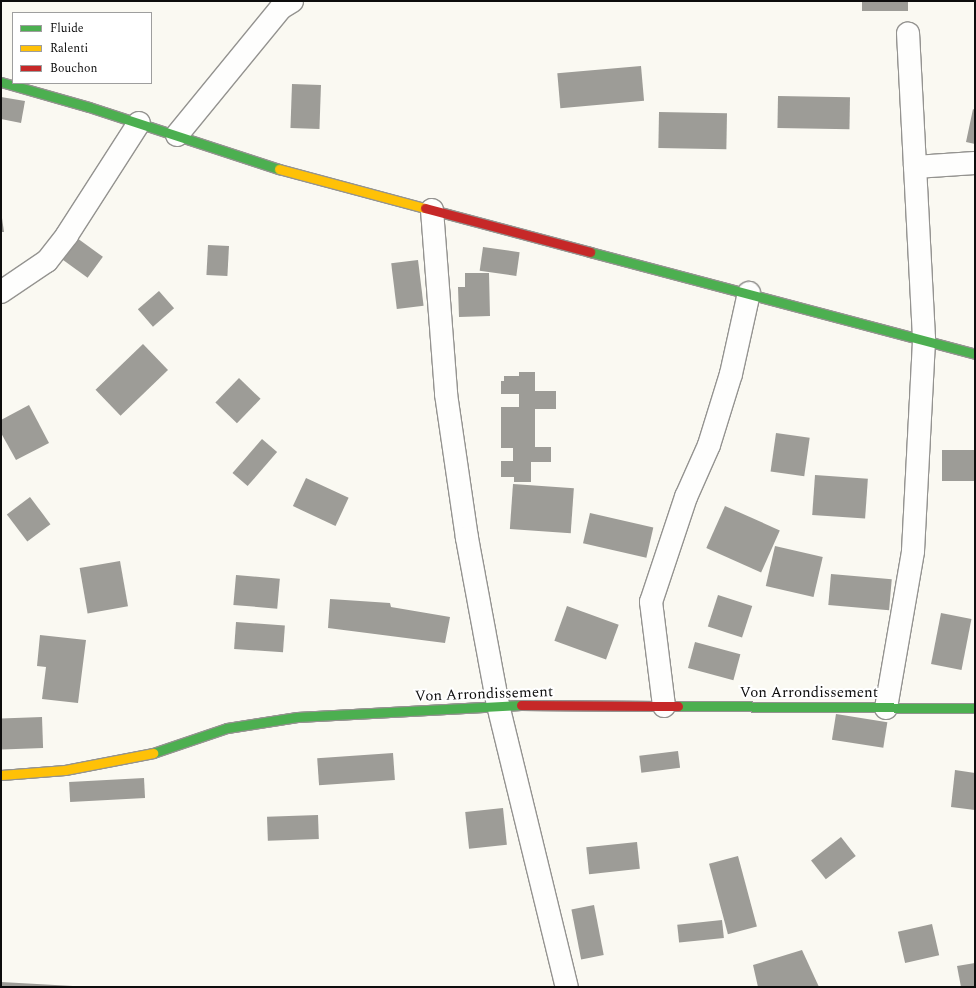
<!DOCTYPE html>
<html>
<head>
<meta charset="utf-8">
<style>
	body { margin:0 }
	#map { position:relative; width:976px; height:988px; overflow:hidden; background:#faf9f2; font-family:Spectral,serif }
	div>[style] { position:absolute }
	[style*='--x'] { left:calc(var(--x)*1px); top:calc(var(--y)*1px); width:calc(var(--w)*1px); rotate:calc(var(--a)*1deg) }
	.building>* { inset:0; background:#9d9c97; transform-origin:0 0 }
	.roads { filter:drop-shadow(1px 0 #949390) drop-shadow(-1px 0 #949390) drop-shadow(0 1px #949390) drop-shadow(0 -1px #949390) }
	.street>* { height:22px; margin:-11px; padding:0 11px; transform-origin:11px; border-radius:11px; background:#fefefd }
	.fast>* { height:9px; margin:-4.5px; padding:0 4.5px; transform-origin:4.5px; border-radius:4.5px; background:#4caf50 }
	.slow>* { height:9px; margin:-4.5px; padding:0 4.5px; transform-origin:4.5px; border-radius:4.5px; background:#ffc107 }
	.jam>* { height:9px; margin:-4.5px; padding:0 4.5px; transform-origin:4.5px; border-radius:4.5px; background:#c62828 }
	span { translate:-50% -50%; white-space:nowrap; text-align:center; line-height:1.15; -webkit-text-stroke:4px #fff; paint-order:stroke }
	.street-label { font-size:15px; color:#0d0d0d }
	.frame { position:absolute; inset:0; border:2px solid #0d0d0d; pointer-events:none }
	.legend { position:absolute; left:12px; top:12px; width:140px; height:72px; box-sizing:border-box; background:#fff; border:1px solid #9e9e9e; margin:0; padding:5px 7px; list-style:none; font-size:12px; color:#0d0d0d }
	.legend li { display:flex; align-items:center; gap:8px; height:20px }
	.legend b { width:20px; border:1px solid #9e9e9e }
</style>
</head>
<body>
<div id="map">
	<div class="building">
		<div style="left:862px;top:1px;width:46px;height:10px"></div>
		<div style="left:641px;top:66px;width:35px;height:84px;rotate:85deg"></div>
		<div style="left:292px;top:84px;width:29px;height:44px;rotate:2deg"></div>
		<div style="left:778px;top:96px;width:72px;height:32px;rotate:1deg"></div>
		<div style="clip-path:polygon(1px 97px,25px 101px,21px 123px,1px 119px)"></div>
		<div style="clip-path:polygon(973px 109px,975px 110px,975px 144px,966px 142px)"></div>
		<div style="left:659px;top:112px;width:68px;height:36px;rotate:1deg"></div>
		<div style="clip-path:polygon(1px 211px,4px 232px,1px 232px)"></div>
		<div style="left:77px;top:238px;width:32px;height:26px;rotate:36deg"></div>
		<div style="left:208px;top:245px;width:21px;height:30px;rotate:3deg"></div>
		<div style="left:483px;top:247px;width:37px;height:24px;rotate:8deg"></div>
		<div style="left:418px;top:260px;width:46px;height:27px;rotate:83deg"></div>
		<div style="clip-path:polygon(465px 273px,489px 273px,490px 316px,459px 317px,458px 287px,465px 287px)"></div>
		<div style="left:159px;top:291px;width:23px;height:28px;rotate:49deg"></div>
		<div style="left:143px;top:344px;width:36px;height:66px;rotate:46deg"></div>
		<div style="clip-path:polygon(519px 372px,535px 372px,535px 391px,556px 391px,556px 409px,535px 409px,535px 447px,551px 447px,551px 462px,531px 462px,531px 482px,514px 482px,514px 477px,501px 477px,501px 461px,513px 461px,513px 448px,501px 448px,501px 407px,519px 407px,519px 394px,501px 394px,501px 381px,504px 381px,504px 376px,519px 376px)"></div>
		<div style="left:239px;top:378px;width:30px;height:34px;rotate:44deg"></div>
		<div style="clip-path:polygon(29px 405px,49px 443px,16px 460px,1px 433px,1px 420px)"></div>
		<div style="left:776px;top:433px;width:34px;height:39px;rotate:8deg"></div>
		<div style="left:262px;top:439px;width:20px;height:45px;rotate:41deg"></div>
		<div style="left:942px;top:450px;width:33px;height:31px"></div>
		<div style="left:815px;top:475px;width:53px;height:40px;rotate:4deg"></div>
		<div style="left:306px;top:478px;width:47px;height:31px;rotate:25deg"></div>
		<div style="left:513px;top:484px;width:61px;height:45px;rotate:4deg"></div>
		<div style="left:30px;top:497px;width:34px;height:29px;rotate:53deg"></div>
		<div style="left:725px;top:506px;width:60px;height:46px;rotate:24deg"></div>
		<div style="left:590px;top:513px;width:65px;height:31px;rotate:13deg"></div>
		<div style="left:775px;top:546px;width:49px;height:41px;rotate:13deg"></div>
		<div style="left:120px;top:561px;width:46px;height:41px;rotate:80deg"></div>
		<div style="left:831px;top:574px;width:61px;height:31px;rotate:5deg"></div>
		<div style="left:236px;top:575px;width:44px;height:30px;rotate:5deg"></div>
		<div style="left:718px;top:595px;width:36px;height:33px;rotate:18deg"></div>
		<div style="clip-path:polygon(330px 599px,390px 603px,391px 607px,450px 617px,445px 643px,328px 628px)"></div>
		<div style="left:567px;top:606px;width:55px;height:37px;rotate:20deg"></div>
		<div style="left:941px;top:613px;width:31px;height:52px;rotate:11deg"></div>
		<div style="left:236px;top:622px;width:49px;height:27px;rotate:4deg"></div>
		<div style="clip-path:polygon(40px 635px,86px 640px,78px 703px,42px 699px,46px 667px,37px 666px)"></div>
		<div style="left:695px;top:642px;width:47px;height:27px;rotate:15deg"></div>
		<div style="left:836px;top:714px;width:52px;height:26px;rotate:9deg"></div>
		<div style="left:42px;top:717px;width:31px;height:41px;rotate:88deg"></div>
		<div style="left:678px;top:751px;width:17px;height:39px;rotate:83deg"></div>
		<div style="left:393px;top:753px;width:27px;height:76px;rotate:86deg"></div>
		<div style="clip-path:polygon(955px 770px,975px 773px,975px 810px,951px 807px)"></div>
		<div style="left:144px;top:778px;width:20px;height:75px;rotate:87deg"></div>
		<div style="left:503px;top:808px;width:37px;height:38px;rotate:84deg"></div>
		<div style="left:318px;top:815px;width:24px;height:51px;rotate:88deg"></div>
		<div style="left:841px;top:837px;width:24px;height:38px;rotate:52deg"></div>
		<div style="left:637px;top:842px;width:27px;height:51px;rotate:84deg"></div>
		<div style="left:738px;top:856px;width:73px;height:30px;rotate:75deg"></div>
		<div style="left:594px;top:905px;width:51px;height:23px;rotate:79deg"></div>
		<div style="left:722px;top:920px;width:18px;height:45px;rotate:84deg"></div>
		<div style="left:932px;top:924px;width:32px;height:35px;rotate:77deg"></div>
		<div style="clip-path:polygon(802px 950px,819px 987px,758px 987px,753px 965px)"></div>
		<div style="clip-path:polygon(975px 963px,975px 987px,961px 987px,957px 966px)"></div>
		<div style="clip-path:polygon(1px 982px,73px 986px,73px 987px,1px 987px)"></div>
	</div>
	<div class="roads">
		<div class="street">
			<div style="--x:177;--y:135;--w:164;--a:-50.7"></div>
			<div style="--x:281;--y:8;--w:13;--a:-32"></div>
			<div style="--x:915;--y:167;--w:60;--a:-3.8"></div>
			<div style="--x:432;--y:210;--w:185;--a:85.6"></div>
			<div style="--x:446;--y:394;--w:146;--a:81.7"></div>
			<div style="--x:467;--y:538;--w:170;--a:79.5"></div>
			<div style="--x:498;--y:705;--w:290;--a:76.3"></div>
			<div style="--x:1;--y:292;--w:55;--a:-34"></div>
			<div style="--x:47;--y:261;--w:33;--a:-52"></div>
			<div style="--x:67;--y:235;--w:133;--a:-57.3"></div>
			<div style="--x:664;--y:706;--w:105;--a:-97.1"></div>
			<div style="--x:651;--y:602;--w:111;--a:-71.6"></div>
			<div style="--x:686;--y:497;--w:57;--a:-66.1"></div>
			<div style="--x:709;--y:445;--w:74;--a:-72.8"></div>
			<div style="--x:731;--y:374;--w:83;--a:-77.5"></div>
			<div style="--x:886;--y:708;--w:159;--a:-80.2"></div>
			<div style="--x:913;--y:551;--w:213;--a:-87"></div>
			<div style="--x:924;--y:338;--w:305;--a:-93"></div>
		</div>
		<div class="fast">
			<div style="--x:1;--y:82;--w:91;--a:15.9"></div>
			<div style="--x:89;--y:107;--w:200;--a:18.1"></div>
			<div style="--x:590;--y:252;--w:398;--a:14.8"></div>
			<div style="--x:678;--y:706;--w:297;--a:0.4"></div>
			<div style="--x:153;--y:753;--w:78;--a:-18.7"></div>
			<div style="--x:227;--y:728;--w:71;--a:-8.9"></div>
			<div style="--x:297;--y:717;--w:224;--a:-3.1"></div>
		</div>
		<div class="slow">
			<div style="--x:279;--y:169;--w:151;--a:15"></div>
			<div style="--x:1;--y:775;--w:64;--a:-4.5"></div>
			<div style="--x:65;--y:770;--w:90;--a:-10.9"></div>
		</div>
		<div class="jam">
			<div style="--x:425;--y:208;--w:171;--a:14.9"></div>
			<div style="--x:521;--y:705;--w:157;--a:0.4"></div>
		</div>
	</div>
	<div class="street-label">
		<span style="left:809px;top:693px">Von Arrondissement</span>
		<span style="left:484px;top:694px;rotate:-2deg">Von Arrondissement</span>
	</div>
	<div class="frame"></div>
	<ul class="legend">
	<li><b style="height:5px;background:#4caf50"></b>Fluide</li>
	<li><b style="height:5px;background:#ffc107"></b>Ralenti</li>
	<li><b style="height:5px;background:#c62828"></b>Bouchon</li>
	</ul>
</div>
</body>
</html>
